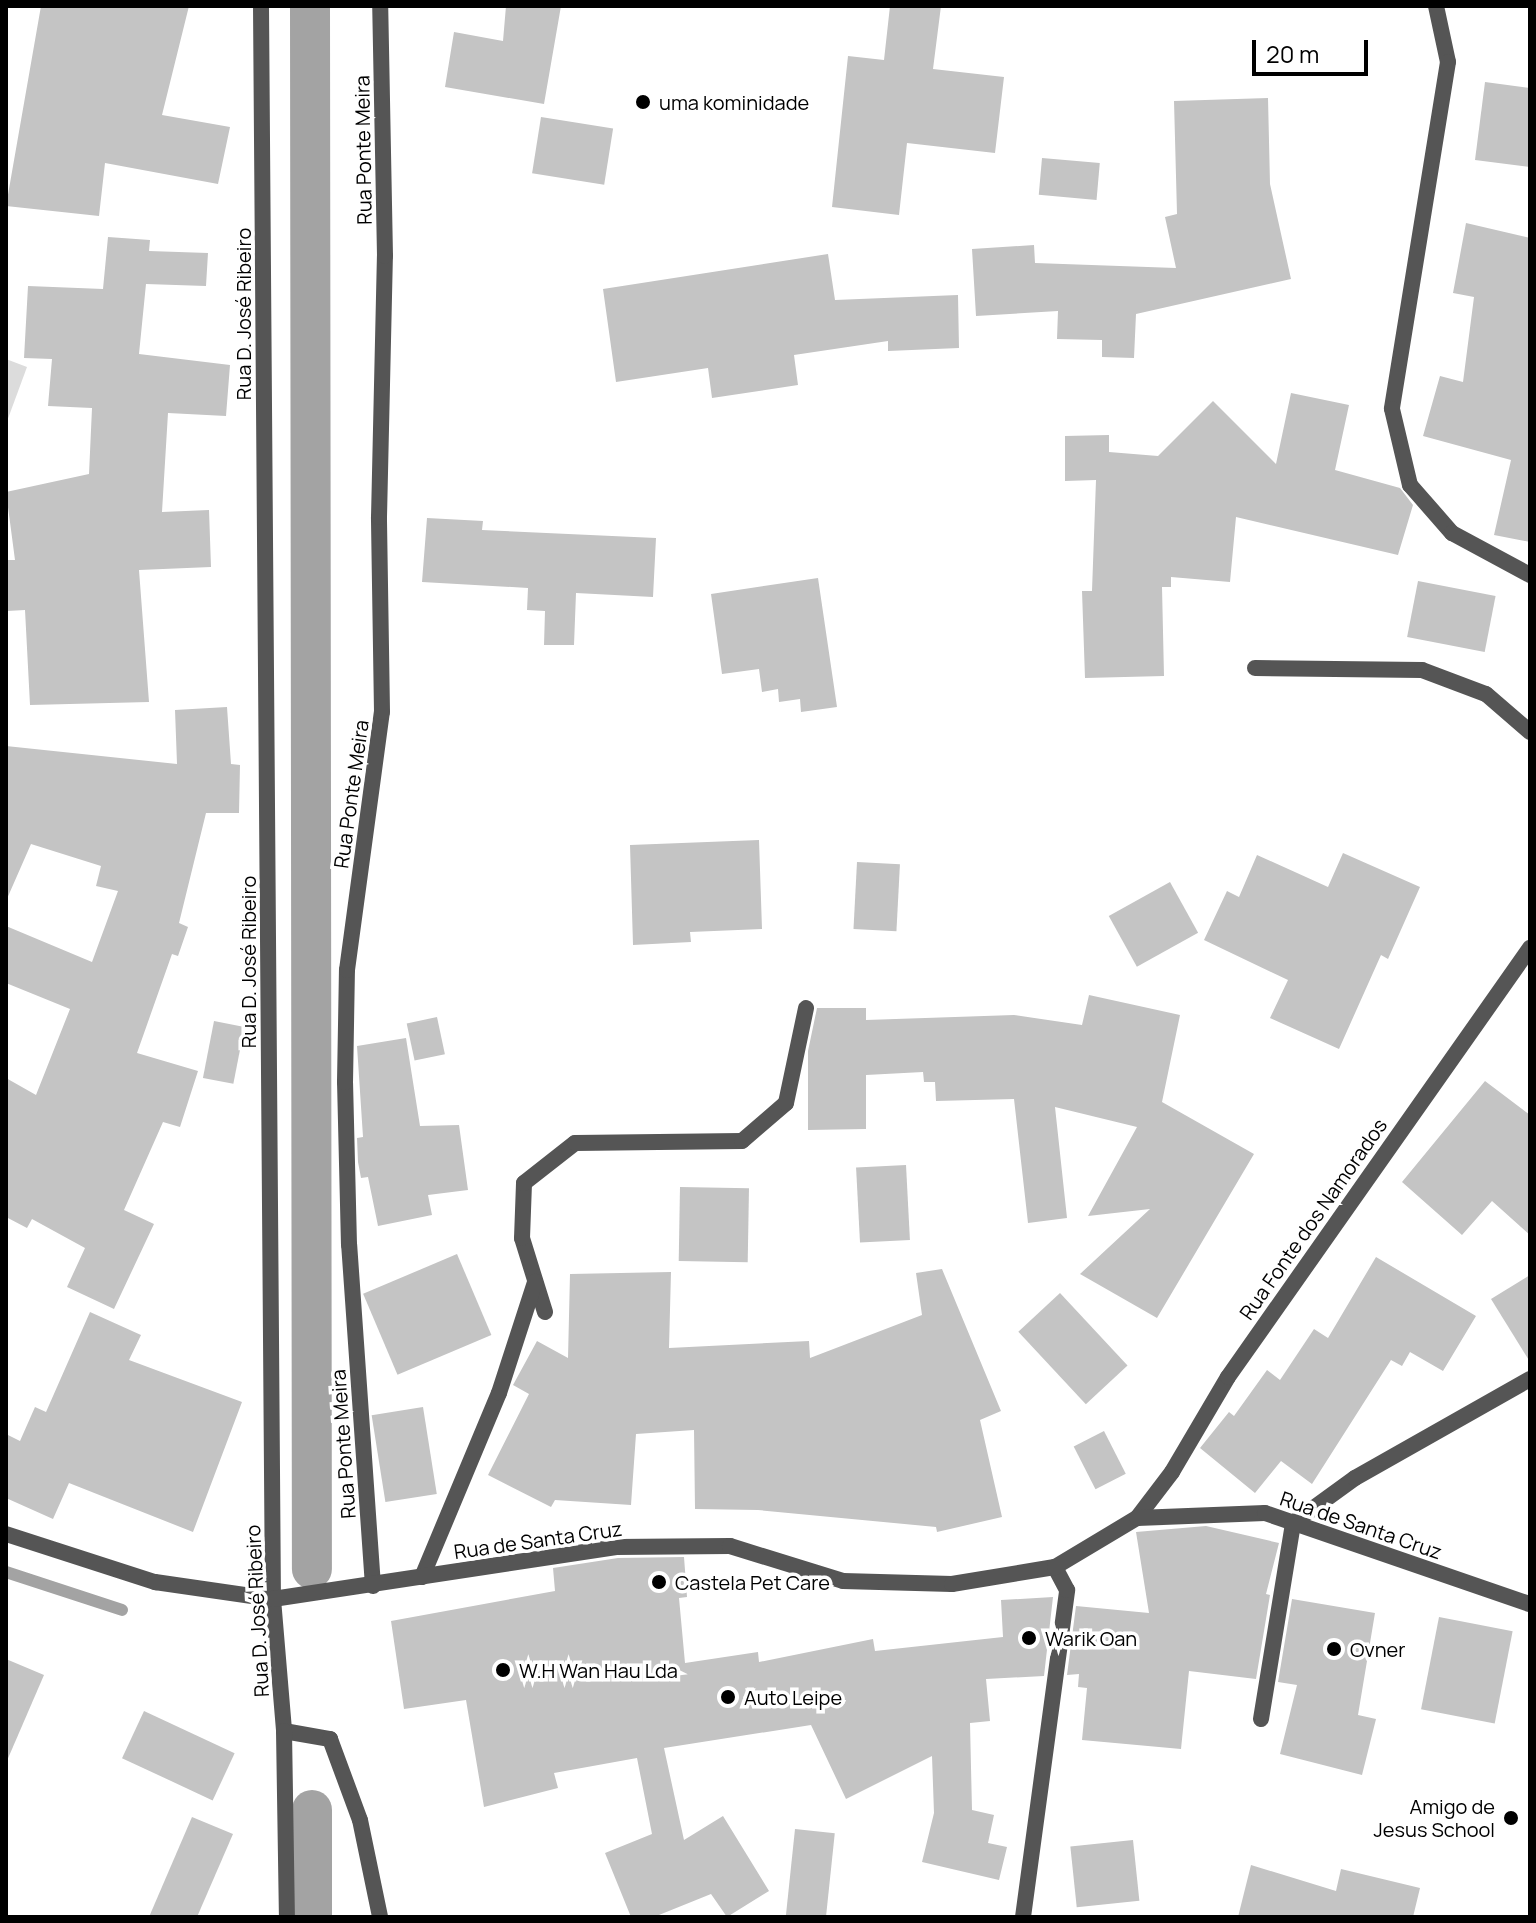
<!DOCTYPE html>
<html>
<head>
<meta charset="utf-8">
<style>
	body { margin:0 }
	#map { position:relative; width:1536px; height:1923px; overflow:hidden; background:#fff; font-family:Manrope,sans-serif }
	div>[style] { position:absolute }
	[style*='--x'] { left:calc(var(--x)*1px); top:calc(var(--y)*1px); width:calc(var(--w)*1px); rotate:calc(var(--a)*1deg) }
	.green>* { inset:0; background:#dcdcdc }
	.stream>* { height:12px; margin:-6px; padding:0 6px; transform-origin:6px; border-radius:6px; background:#a3a3a3 }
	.canal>* { height:40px; margin:-20px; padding:0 20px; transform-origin:20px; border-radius:20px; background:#a3a3a3 }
	.building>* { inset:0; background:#c4c4c4; transform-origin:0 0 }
	.service>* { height:16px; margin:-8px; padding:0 8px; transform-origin:8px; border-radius:8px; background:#555 }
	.minor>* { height:16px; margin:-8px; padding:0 8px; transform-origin:8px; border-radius:8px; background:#555 }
	.tertiary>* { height:16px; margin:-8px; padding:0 8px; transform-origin:8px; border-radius:8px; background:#555 }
	.dots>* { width:22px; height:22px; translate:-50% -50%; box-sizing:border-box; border:4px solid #fff; border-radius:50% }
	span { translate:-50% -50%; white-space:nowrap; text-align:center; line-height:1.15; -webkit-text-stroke:7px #fff; paint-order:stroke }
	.poi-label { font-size:20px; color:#000 }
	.left { translate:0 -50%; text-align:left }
	.right { translate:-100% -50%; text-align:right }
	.street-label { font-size:20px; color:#000 }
	.frame { position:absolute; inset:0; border:8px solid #000; pointer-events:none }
	.scale { position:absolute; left:1252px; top:40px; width:116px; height:36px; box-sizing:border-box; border:4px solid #000; border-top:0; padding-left:10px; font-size:24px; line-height:28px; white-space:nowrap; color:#000; -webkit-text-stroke:6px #fff; paint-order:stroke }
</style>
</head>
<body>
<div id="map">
	<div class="green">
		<div style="clip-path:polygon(6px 359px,27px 367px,6px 424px)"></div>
	</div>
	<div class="stream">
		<div style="--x:6;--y:1572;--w:122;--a:18.1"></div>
	</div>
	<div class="canal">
		<div style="--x:310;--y:6;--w:1563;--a:89.93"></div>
		<div style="--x:312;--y:1810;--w:107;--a:90"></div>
	</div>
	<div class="building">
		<div style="clip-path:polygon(41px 6px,189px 6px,162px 115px,230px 127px,218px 184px,105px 163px,99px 216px,6px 206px)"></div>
		<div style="clip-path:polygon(506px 6px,561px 6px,544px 104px,445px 87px,454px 32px,503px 41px)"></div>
		<div style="clip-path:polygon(890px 6px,941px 6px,933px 69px,1004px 77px,995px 153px,907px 143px,899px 215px,832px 207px,848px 56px,884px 60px)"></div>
		<div style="clip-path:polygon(1485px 82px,1530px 88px,1530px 167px,1475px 160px)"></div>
		<div style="clip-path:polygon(1268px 98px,1270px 184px,1291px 279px,1136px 314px,1134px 358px,1102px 357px,1102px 340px,1057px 339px,1058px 311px,976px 316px,972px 249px,1034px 245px,1035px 263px,1176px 268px,1165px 217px,1177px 214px,1174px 101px)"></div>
		<div style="left:541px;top:117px;width:73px;height:57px;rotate:9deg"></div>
		<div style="left:1042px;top:158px;width:58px;height:37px;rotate:5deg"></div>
		<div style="clip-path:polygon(1466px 223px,1530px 238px,1530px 542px,1494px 535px,1511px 460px,1423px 436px,1440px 376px,1463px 382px,1474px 297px,1453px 293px)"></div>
		<div style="clip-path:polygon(108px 237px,150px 240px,149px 251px,208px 253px,206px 286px,146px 284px,139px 354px,230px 365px,226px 416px,168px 413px,162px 512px,209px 510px,211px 567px,139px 570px,149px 702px,30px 705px,25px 610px,7px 611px,6px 560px,15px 560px,6px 492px,89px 474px,92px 408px,48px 406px,52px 359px,24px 358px,28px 286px,103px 289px)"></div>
		<div style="clip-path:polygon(828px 254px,835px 300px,958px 295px,959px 348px,888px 351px,888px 341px,794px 355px,798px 385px,712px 398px,708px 368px,616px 382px,603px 289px)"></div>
		<div style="clip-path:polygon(1291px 393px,1349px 405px,1335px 470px,1400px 488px,1413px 505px,1398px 555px,1236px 517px,1230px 582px,1171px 577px,1171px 587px,1162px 587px,1164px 676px,1085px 678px,1082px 591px,1092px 591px,1096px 480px,1065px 481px,1065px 436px,1109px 435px,1109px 452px,1158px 456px,1213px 401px,1276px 464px)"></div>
		<div style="clip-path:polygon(427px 518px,483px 521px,482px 530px,656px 538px,653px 597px,576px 593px,574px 645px,544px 645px,545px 611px,527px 610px,528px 588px,422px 582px)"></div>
		<div style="clip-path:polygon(818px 578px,837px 707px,801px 712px,800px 699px,779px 702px,778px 689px,762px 692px,759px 669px,722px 674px,711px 594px)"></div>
		<div style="left:1418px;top:581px;width:79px;height:57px;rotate:11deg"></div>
		<div style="clip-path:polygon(227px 707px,231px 764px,240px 765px,239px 813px,206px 813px,179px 923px,188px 927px,178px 956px,172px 954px,137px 1053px,198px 1071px,180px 1127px,163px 1122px,124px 1210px,154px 1224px,114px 1309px,67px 1287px,85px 1248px,32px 1219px,27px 1228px,6px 1217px,6px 1078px,36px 1095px,70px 1009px,6px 983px,6px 926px,92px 962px,118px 891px,96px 886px,101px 866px,31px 844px,6px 901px,6px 746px,177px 764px,175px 710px)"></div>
		<div style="clip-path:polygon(759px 840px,762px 929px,690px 932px,691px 942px,633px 945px,630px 845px)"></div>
		<div style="clip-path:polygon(1343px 853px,1420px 887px,1388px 959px,1381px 955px,1339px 1049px,1270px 1018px,1288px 980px,1204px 940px,1227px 891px,1239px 897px,1257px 855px,1328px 887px)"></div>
		<div style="left:857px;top:862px;width:43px;height:67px;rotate:3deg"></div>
		<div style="left:1170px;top:882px;width:58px;height:70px;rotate:61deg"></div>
		<div style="clip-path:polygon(1089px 995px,1180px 1015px,1162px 1102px,1254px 1154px,1157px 1318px,1080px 1274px,1150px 1209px,1088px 1216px,1137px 1127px,1055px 1107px,1067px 1218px,1028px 1223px,1014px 1099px,936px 1101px,935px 1082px,924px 1082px,923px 1072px,866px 1075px,866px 1129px,808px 1130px,808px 1051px,817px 1008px,866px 1008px,866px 1020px,1014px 1015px,1082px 1025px)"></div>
		<div style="left:437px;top:1017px;width:38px;height:31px;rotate:78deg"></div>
		<div style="left:214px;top:1021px;width:31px;height:58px;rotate:11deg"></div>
		<div style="clip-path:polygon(406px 1038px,420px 1126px,459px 1125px,468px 1190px,428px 1195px,432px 1215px,378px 1226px,368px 1177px,361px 1178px,358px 1162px,357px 1138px,363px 1137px,357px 1046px)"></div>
		<div style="clip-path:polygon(1485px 1081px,1530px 1115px,1530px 1235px,1492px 1201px,1462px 1235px,1402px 1182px)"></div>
		<div style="left:906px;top:1165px;width:75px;height:50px;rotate:87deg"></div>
		<div style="left:680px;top:1187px;width:69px;height:74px;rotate:1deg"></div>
		<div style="left:457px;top:1254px;width:88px;height:102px;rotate:67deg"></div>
		<div style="clip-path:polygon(1376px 1257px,1476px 1316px,1443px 1371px,1410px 1352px,1402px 1366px,1391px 1360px,1312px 1484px,1281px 1461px,1255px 1493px,1200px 1448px,1229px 1412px,1234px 1416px,1267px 1370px,1280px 1380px,1314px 1329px,1328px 1338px)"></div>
		<div style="clip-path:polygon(942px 1269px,1001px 1411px,980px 1420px,1002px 1517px,937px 1532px,936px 1527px,758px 1510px,695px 1509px,694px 1430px,636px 1434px,631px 1505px,555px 1500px,551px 1507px,488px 1475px,529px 1394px,513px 1385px,537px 1341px,568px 1358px,570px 1274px,671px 1272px,669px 1348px,809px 1341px,810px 1358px,922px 1315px,916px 1273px)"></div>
		<div style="clip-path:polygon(1530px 1275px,1530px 1362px,1491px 1299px)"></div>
		<div style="left:1060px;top:1293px;width:99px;height:57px;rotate:47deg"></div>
		<div style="clip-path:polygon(90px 1312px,141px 1335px,129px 1360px,242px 1402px,193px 1532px,69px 1483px,53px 1519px,6px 1498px,6px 1434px,20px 1441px,35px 1407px,46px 1412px)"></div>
		<div style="left:423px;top:1407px;width:88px;height:52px;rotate:81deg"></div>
		<div style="left:1104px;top:1431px;width:48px;height:34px;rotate:63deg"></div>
		<div style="clip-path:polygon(1206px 1526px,1279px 1543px,1266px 1594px,1270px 1595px,1256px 1679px,1189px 1671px,1181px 1749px,1082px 1740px,1087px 1688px,1078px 1687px,1079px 1674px,1067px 1675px,1076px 1606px,1149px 1613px,1136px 1532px)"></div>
		<div style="clip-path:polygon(684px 1557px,687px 1597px,679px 1598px,685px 1663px,758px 1652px,759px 1662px,873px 1639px,875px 1651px,1003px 1637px,1001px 1600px,1053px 1597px,1044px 1676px,986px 1679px,990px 1721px,970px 1723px,972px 1810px,994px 1815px,988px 1843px,1007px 1847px,999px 1880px,922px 1862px,934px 1813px,932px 1756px,846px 1799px,811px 1725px,664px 1748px,684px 1840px,723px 1816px,769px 1891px,727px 1917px,711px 1894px,654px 1917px,631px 1917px,605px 1853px,652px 1834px,637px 1758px,554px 1773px,558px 1788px,484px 1807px,466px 1700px,404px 1709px,391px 1621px,555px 1591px,553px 1568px,618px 1558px)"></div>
		<div style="clip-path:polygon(1292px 1599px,1375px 1613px,1358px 1715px,1376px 1719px,1362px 1775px,1280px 1754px,1297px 1685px,1278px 1682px)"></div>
		<div style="left:1439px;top:1617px;width:75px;height:94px;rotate:11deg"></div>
		<div style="clip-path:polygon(6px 1659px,44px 1675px,6px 1763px)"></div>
		<div style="left:144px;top:1711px;width:100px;height:52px;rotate:25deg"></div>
		<div style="clip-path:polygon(192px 1817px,233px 1834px,197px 1917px,149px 1917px)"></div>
		<div style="left:795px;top:1829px;width:40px;height:89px;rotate:6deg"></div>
		<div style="left:1133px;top:1840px;width:61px;height:63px;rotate:84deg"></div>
		<div style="clip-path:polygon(1251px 1865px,1336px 1891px,1341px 1869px,1420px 1888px,1413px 1917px,1238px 1917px)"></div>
	</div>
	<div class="service">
		<div style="--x:1255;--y:668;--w:167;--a:0.7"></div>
		<div style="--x:1422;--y:670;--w:68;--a:20.6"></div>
		<div style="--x:1486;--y:694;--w:58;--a:40.8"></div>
	</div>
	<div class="minor">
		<div style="--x:1436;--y:6;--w:57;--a:77.9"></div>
		<div style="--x:1448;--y:62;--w:351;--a:99.2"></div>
		<div style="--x:1392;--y:409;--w:78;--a:76.7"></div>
		<div style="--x:1410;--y:485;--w:64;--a:48.8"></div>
		<div style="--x:1452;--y:533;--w:89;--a:28.3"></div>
		<div style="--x:545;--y:1312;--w:77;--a:-107.3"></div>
		<div style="--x:522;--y:1238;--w:55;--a:-87.9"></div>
		<div style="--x:524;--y:1183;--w:65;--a:-38.1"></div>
		<div style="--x:575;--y:1143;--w:167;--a:-0.7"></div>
		<div style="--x:742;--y:1141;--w:58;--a:-40.8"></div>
		<div style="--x:786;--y:1103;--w:97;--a:-78.1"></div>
		<div style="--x:422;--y:1577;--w:199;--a:-67.3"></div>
		<div style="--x:499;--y:1393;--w:117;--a:-72"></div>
		<div style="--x:373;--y:1586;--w:342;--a:-94"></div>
		<div style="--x:349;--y:1245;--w:163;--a:-91.4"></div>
		<div style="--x:345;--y:1082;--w:112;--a:-89"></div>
		<div style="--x:347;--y:970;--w:260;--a:-82.3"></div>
		<div style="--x:382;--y:712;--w:195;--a:-90.9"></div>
		<div style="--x:379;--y:517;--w:261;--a:-88.7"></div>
		<div style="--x:385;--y:256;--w:250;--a:-91.1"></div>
		<div style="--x:1261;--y:1719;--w:199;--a:-80.7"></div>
		<div style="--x:1293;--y:1523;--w:77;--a:-36"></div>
		<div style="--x:1355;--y:1478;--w:201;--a:-29.5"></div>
		<div style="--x:284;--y:1731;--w:47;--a:9.9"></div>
		<div style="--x:330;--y:1739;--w:86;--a:69.7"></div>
		<div style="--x:360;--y:1820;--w:99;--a:78.3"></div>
		<div style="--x:1023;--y:1917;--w:330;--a:-82.3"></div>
		<div style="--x:1067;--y:1590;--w:26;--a:-118"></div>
	</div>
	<div class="tertiary">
		<div style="--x:261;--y:6;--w:1593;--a:89.57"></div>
		<div style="--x:273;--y:1599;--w:132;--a:85.2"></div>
		<div style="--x:284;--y:1731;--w:186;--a:89.1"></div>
		<div style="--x:1137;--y:1518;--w:58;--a:-52.7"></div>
		<div style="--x:1172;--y:1472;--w:110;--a:-59.5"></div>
		<div style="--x:1228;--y:1377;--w:525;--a:-54.86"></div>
		<div style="--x:6;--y:1534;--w:157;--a:17.9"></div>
		<div style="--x:155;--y:1582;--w:119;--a:8.2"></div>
		<div style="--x:273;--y:1599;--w:347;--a:-8.6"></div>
		<div style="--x:616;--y:1547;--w:114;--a:-0.5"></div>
		<div style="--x:730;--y:1546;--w:118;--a:17.2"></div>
		<div style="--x:843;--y:1581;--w:109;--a:1.6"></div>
		<div style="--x:952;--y:1584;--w:104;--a:-9.4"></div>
		<div style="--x:1055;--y:1567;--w:96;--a:-30.9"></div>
		<div style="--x:1137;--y:1518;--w:128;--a:-2.2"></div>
		<div style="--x:1265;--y:1513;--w:280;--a:19"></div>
	</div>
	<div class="dots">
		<div style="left:643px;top:102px;background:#000"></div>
		<div style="left:659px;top:1582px;background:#000"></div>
		<div style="left:1029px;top:1638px;background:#000"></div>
		<div style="left:1334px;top:1649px;background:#000"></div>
		<div style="left:503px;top:1670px;background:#000"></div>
		<div style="left:728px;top:1697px;background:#000"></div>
		<div style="left:1511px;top:1818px;background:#000"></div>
	</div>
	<div class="poi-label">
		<span class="left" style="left:659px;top:102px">uma kominidade</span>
		<span class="left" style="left:675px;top:1582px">Castela Pet Care</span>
		<span class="left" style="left:1045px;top:1638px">Warik Oan</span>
		<span class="left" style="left:1350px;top:1649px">Ovner</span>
		<span class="left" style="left:519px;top:1670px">W.H Wan Hau Lda</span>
		<span class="left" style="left:744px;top:1697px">Auto Leipe</span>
		<span class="right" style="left:1495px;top:1818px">Amigo de<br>Jesus School</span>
	</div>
	<div class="street-label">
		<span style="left:363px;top:150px;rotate:-91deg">Rua Ponte Meira</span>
		<span style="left:243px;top:314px;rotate:-90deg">Rua D. José Ribeiro</span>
		<span style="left:351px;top:794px;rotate:-82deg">Rua Ponte Meira</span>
		<span style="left:248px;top:962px;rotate:-90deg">Rua D. José Ribeiro</span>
		<span style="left:1313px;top:1219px;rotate:-55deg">Rua Fonte dos Namorados</span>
		<span style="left:343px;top:1444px;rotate:-94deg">Rua Ponte Meira</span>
		<span style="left:1361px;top:1525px;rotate:19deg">Rua de Santa Cruz</span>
		<span style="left:538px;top:1540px;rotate:-8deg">Rua de Santa Cruz</span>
		<span style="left:257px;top:1611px;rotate:-93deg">Rua D. José Ribeiro</span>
	</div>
	<div class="frame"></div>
	<div class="scale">20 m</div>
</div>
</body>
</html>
